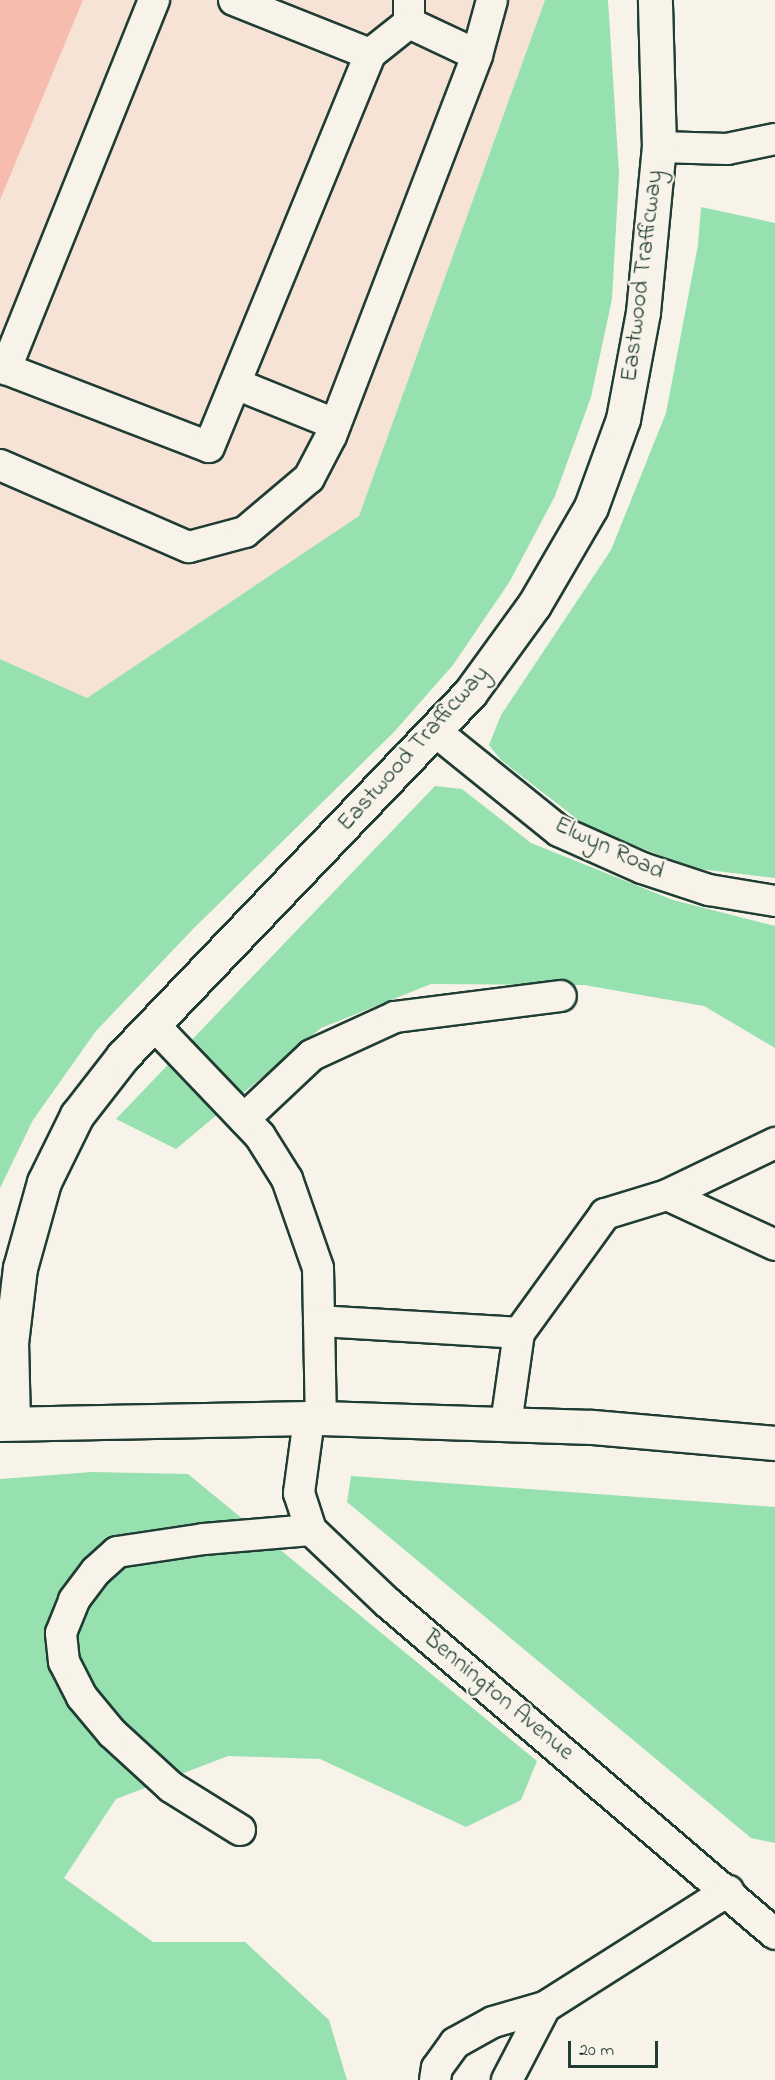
<!DOCTYPE html>
<html>
<head>
<meta charset="utf-8">
<style>
	body { margin:0 }
	#map { position:relative; width:775px; height:2080px; overflow:hidden; background:#f7f3e8; font-family:"Indie Flower",sans-serif }
	div>[style] { position:absolute }
	[style*='--x'] { left:calc(var(--x)*1px); top:calc(var(--y)*1px); width:calc(var(--w)*1px); rotate:calc(var(--a)*1deg) }
	.built>* { inset:0; background:#f7e2d6 }
	.green>* { inset:0; background:#97e0af }
	.building>* { inset:0; background:#f6bcad }
	.roads { filter:drop-shadow(2px 0 #1f3d34) drop-shadow(-2px 0 #1f3d34) drop-shadow(0 2px #1f3d34) drop-shadow(0 -2px #1f3d34) }
	.minor>* { height:30px; margin:-15px; padding:0 15px; transform-origin:15px; border-radius:15px; background:#f7f3e8 }
	.major>* { height:33px; margin:-16.5px; padding:0 16.5px; transform-origin:16.5px; border-radius:16.5px; background:#f7f3e8 }
	.highway>* { height:33px; margin:-16.5px; padding:0 16.5px; transform-origin:16.5px; border-radius:16.5px; background:#f7f3e8 }
	span { translate:-50% -50%; white-space:nowrap; text-align:center; line-height:1.15; -webkit-text-stroke:4.5px #f7f3e8; paint-order:stroke }
	.street-label { font-size:24px; color:#1f3d34 }
	.scale { position:absolute; left:568px; top:2041px; width:90px; height:27px; box-sizing:border-box; border:3px solid #1f3d34; border-top:0; padding-left:8px; font-size:18px; line-height:21px; white-space:nowrap; color:#1f3d34; -webkit-text-stroke:4px #f7f3e8; paint-order:stroke }
</style>
</head>
<body>
<div id="map">
	<div class="built">
		<div style="clip-path:polygon(0 0,545px 0,359px 516px,87px 698px,0 659px)"></div>
	</div>
	<div class="green">
		<div style="clip-path:polygon(545px 0,608px 0,619px 174px,612px 299px,591px 397px,555px 496px,510px 581px,453px 665px,394px 732px,194px 928px,96px 1031px,33px 1120px,0 1188px,0 659px,87px 698px,359px 516px)"></div>
		<div style="clip-path:polygon(701px 207px,775px 223px,775px 878px,692px 868px,586px 826px,501px 760px,489px 745px,501px 715px,611px 550px,666px 413px,698px 245px)"></div>
		<div style="clip-path:polygon(435px 786px,462px 789px,531px 843px,673px 900px,775px 926px,775px 1048px,704px 1006px,584px 985px,431px 984px,321px 1028px,176px 1149px,116px 1119px)"></div>
		<div style="clip-path:polygon(92px 1472px,188px 1474px,537px 1761px,521px 1800px,466px 1827px,320px 1759px,228px 1756px,116px 1799px,64px 1878px,153px 1942px,245px 1942px,329px 2020px,347px 2080px,0 2080px,0 1479px)"></div>
		<div style="clip-path:polygon(351px 1476px,775px 1507px,775px 1843px,751px 1838px,347px 1502px)"></div>
	</div>
	<div class="building">
		<div style="clip-path:polygon(0 0,83px 0,0 200px)"></div>
	</div>
	<div class="roads">
		<div class="minor">
			<div style="--x:154;--y:0;--w:398;--a:111.9"></div>
			<div style="--x:6;--y:369;--w:217;--a:21"></div>
			<div style="--x:209;--y:447;--w:425;--a:-67.7"></div>
			<div style="--x:370;--y:54;--w:50;--a:-38.5"></div>
			<div style="--x:234;--y:0;--w:146;--a:21.7"></div>
			<div style="--x:409;--y:0;--w:23;--a:90"></div>
			<div style="--x:409;--y:23;--w:75;--a:25.2"></div>
			<div style="--x:659;--y:147;--w:68;--a:1.7"></div>
			<div style="--x:727;--y:149;--w:49;--a:-11.8"></div>
			<div style="--x:236;--y:384;--w:107;--a:22"></div>
			<div style="--x:0;--y:465;--w:206;--a:23.5"></div>
			<div style="--x:189;--y:547;--w:58;--a:-15"></div>
			<div style="--x:245;--y:532;--w:84;--a:-40.2"></div>
			<div style="--x:309;--y:478;--w:47;--a:-62.4"></div>
			<div style="--x:331;--y:436;--w:408;--a:-69"></div>
			<div style="--x:477;--y:55;--w:57;--a:-74.7"></div>
			<div style="--x:435;--y:731;--w:159;--a:38.9"></div>
			<div style="--x:559;--y:831;--w:91;--a:24"></div>
			<div style="--x:642;--y:868;--w:71;--a:18.2"></div>
			<div style="--x:709;--y:890;--w:67;--a:9.5"></div>
			<div style="--x:154;--y:1025;--w:153;--a:46.3"></div>
			<div style="--x:260;--y:1136;--w:51;--a:57.9"></div>
			<div style="--x:287;--y:1179;--w:94;--a:70.8"></div>
			<div style="--x:318;--y:1268;--w:150;--a:88.9"></div>
			<div style="--x:244;--y:1119;--w:93;--a:-43.3"></div>
			<div style="--x:312;--y:1055;--w:91;--a:-24.6"></div>
			<div style="--x:395;--y:1017;--w:167;--a:-7.2"></div>
			<div style="--x:667;--y:1195;--w:120;--a:-25.7"></div>
			<div style="--x:319;--y:1321;--w:200;--a:3.4"></div>
			<div style="--x:309;--y:1419;--w:75;--a:97.7"></div>
			<div style="--x:299;--y:1493;--w:39;--a:72"></div>
			<div style="--x:311;--y:1530;--w:106;--a:43.5"></div>
			<div style="--x:388;--y:1603;--w:509;--a:40.54"></div>
			<div style="--x:506;--y:1424;--w:92;--a:-81.9"></div>
			<div style="--x:519;--y:1333;--w:147;--a:-54.1"></div>
			<div style="--x:605;--y:1214;--w:65;--a:-17"></div>
			<div style="--x:667;--y:1195;--w:119;--a:24.8"></div>
			<div style="--x:240;--y:1830;--w:81;--a:-148.1"></div>
			<div style="--x:171;--y:1787;--w:80;--a:-137.5"></div>
			<div style="--x:112;--y:1733;--w:47;--a:-129.8"></div>
			<div style="--x:82;--y:1697;--w:39;--a:-117"></div>
			<div style="--x:64;--y:1662;--w:29;--a:-96"></div>
			<div style="--x:61;--y:1633;--w:35;--a:-68"></div>
			<div style="--x:74;--y:1600;--w:36;--a:-53"></div>
			<div style="--x:96;--y:1571;--w:28;--a:-42"></div>
			<div style="--x:117;--y:1552;--w:88;--a:-8.5"></div>
			<div style="--x:204;--y:1539;--w:107;--a:-4.8"></div>
			<div style="--x:435;--y:2080;--w:12;--a:-81"></div>
			<div style="--x:437;--y:2068;--w:31;--a:-54"></div>
			<div style="--x:455;--y:2043;--w:43;--a:-28.9"></div>
			<div style="--x:493;--y:2022;--w:54;--a:-16.1"></div>
			<div style="--x:545;--y:2007;--w:217;--a:-32.4"></div>
			<div style="--x:507;--y:2080;--w:82;--a:-62.5"></div>
		</div>
		<div class="major">
			<div style="--x:13;--y:1423;--w:80;--a:-91.4"></div>
			<div style="--x:11;--y:1343;--w:76;--a:-83.2"></div>
			<div style="--x:20;--y:1268;--w:89;--a:-74.4"></div>
			<div style="--x:44;--y:1182;--w:75;--a:-63.8"></div>
			<div style="--x:77;--y:1115;--w:75;--a:-52.1"></div>
			<div style="--x:123;--y:1056;--w:502;--a:-46.29"></div>
			<div style="--x:470;--y:693;--w:109;--a:-54"></div>
			<div style="--x:534;--y:605;--w:113;--a:-59.8"></div>
			<div style="--x:591;--y:507;--w:94;--a:-70"></div>
			<div style="--x:623;--y:419;--w:109;--a:-79.4"></div>
			<div style="--x:643;--y:312;--w:166;--a:-84.5"></div>
			<div style="--x:659;--y:147;--w:147;--a:-91.6"></div>
		</div>
		<div class="highway">
			<div style="--x:0;--y:1424;--w:321;--a:-1.1"></div>
			<div style="--x:321;--y:1418;--w:271;--a:1.9"></div>
			<div style="--x:592;--y:1427;--w:184;--a:5"></div>
		</div>
	</div>
	<div class="street-label">
		<span style="left:643px;top:276px;rotate:-83deg">Eastwood Trafficway</span>
		<span style="left:414px;top:749px;rotate:-48deg">Eastwood Trafficway</span>
		<span style="left:609px;top:849px;rotate:25deg">Elwyn Road</span>
		<span style="left:498px;top:1696px;rotate:40deg">Bennington Avenue</span>
	</div>
	<div class="scale">20 m</div>
</div>
</body>
</html>
